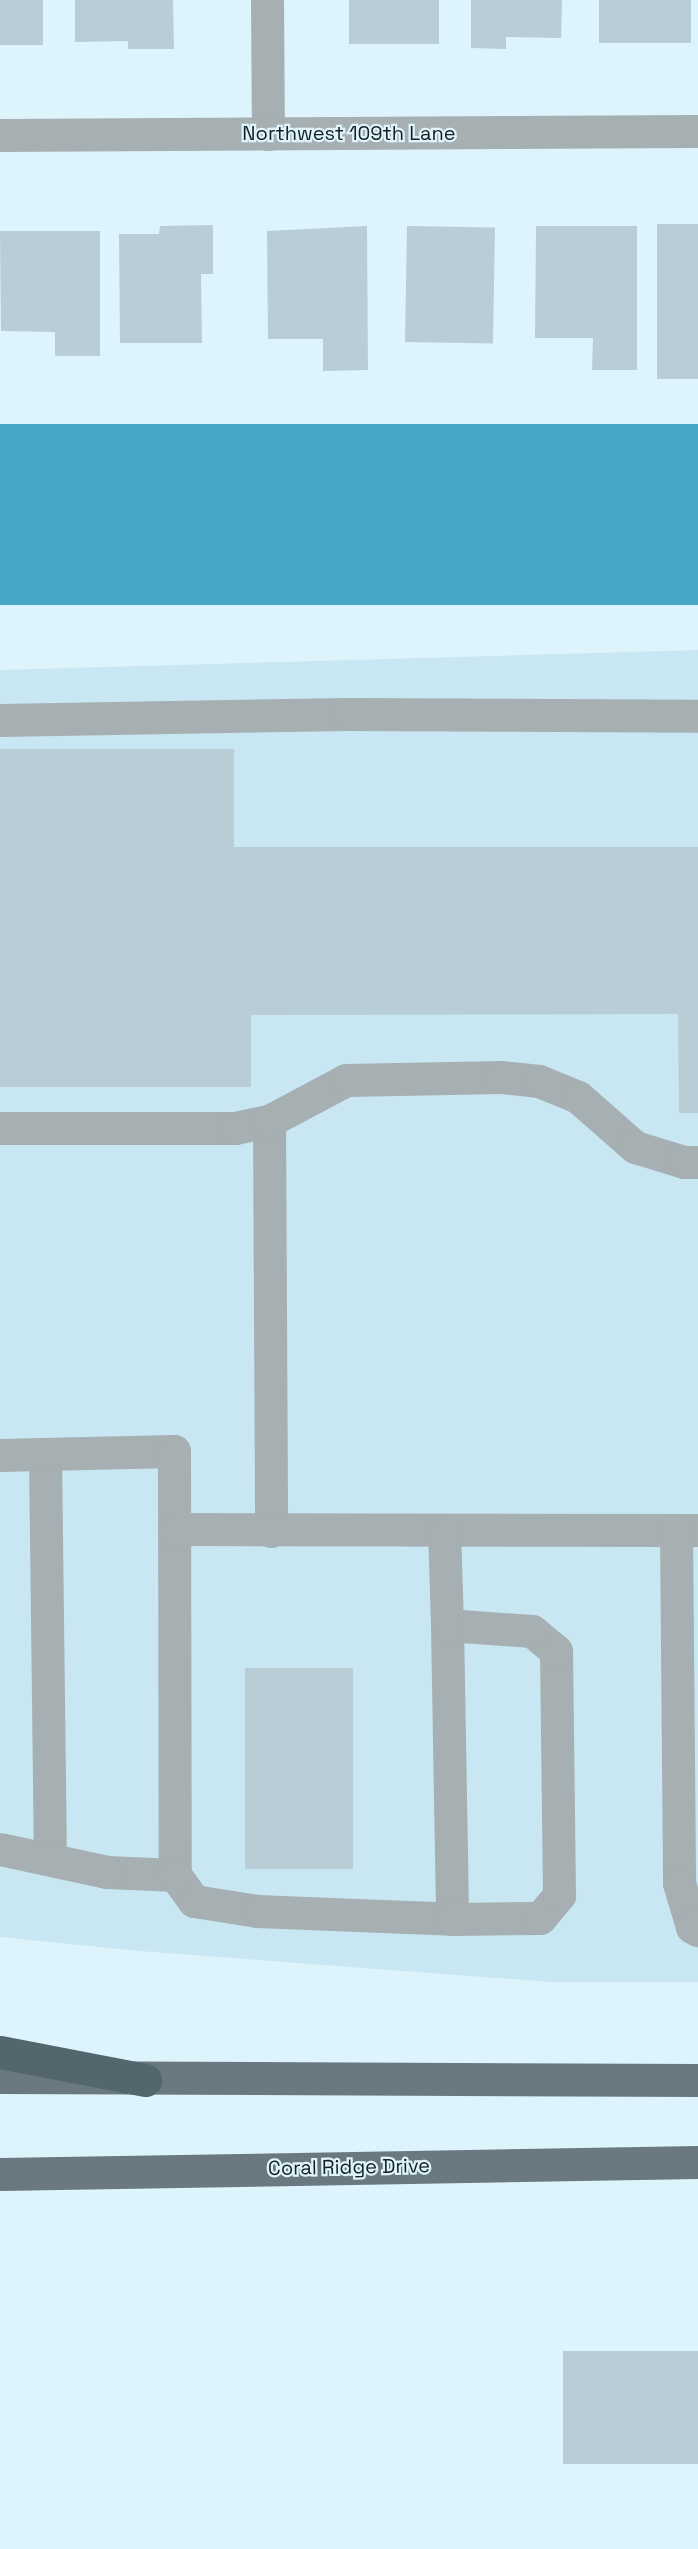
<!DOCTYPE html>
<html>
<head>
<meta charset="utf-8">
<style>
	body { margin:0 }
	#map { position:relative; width:698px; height:2549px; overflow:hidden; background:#def4fc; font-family:"Space Grotesk",sans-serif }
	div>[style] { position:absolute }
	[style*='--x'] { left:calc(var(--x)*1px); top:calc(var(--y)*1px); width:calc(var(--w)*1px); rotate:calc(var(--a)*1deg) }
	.built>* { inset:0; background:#c8e7f2 }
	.water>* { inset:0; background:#47a7c6; transform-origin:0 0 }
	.building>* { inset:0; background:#b8cdd5; transform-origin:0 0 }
	.minor>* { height:33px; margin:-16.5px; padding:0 16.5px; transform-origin:16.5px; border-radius:16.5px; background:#a6afb2 }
	.major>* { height:33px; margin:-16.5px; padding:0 16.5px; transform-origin:16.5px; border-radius:16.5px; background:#69797f }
	.highway>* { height:33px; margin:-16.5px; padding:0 16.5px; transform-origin:16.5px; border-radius:16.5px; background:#53666d }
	span { translate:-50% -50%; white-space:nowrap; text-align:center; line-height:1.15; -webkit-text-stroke:4.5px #def4fc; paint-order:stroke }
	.street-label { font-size:20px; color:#171f21 }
</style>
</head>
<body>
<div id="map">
	<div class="built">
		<div style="clip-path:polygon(698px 650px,698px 1982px,551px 1982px,139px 1951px,0 1937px,0 670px)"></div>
	</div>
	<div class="water">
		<div style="left:698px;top:424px;width:181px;height:698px;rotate:90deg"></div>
	</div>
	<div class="building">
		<div style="left:0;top:0;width:43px;height:45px"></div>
		<div style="clip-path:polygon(75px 0,173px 0,174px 49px,128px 49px,128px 41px,75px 42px)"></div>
		<div style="left:349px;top:0;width:90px;height:44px"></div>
		<div style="clip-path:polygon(471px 0,562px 0,561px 38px,506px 37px,506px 49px,471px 48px)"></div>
		<div style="left:599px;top:0;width:92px;height:43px"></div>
		<div style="left:657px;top:224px;width:41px;height:155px"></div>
		<div style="clip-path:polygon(213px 225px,213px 274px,201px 274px,202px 343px,120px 343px,119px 234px,159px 234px,160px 226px)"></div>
		<div style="clip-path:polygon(367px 226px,368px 370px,323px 371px,323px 339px,268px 339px,267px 231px)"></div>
		<div style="left:407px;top:226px;width:88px;height:116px;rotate:1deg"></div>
		<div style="clip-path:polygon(536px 226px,637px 226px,637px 370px,592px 370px,593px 338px,535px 338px)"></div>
		<div style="clip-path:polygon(0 231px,100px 231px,100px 356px,55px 356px,55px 332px,1px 331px)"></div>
		<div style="clip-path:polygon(0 749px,234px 749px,234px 847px,698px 847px,698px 1113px,679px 1113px,678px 1014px,251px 1015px,251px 1087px,0 1087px)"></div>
		<div style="left:245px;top:1668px;width:108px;height:201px"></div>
		<div style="left:698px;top:2351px;width:113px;height:135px;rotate:90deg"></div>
	</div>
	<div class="minor">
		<div style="--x:267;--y:0;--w:134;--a:89.6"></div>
		<div style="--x:0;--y:135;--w:698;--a:-0.33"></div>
		<div style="--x:0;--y:720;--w:347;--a:-1"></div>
		<div style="--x:347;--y:714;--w:351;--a:0.3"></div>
		<div style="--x:269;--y:1121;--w:410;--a:89.7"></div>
		<div style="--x:0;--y:1128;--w:235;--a:0"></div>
		<div style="--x:235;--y:1128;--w:35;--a:-12"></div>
		<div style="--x:269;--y:1121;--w:87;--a:-28"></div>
		<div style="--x:346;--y:1080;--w:155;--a:-1.1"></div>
		<div style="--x:501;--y:1077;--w:38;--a:6"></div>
		<div style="--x:539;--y:1081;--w:42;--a:22.3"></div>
		<div style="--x:578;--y:1097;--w:76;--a:41.3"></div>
		<div style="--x:635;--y:1147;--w:51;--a:17"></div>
		<div style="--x:684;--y:1162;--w:14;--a:0"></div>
		<div style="--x:45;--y:1454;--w:405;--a:89.3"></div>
		<div style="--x:0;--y:1455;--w:174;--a:-1.3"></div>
		<div style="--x:174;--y:1451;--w:424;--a:89.9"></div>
		<div style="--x:175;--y:1875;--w:68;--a:-177.5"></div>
		<div style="--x:107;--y:1872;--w:109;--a:-167.9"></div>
		<div style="--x:174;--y:1529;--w:524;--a:0.11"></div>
		<div style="--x:676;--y:1530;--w:353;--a:89.5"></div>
		<div style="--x:679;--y:1883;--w:46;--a:73.5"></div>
		<div style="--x:692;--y:1927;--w:7;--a:27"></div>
		<div style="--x:447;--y:1625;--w:294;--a:89"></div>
		<div style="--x:175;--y:1875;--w:32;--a:54"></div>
		<div style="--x:194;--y:1901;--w:64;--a:9"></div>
		<div style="--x:257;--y:1911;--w:195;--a:2.3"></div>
		<div style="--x:452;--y:1919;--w:88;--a:-0.7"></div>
		<div style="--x:540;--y:1918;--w:30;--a:-50"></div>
		<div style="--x:559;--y:1895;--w:244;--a:-90.7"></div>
		<div style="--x:556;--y:1651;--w:31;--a:-140"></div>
		<div style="--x:532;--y:1631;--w:85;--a:-176"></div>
		<div style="--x:447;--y:1625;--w:94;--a:-91.8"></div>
	</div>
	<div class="major">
		<div style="--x:0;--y:2077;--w:698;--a:0.25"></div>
		<div style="--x:0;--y:2174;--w:698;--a:-0.98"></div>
	</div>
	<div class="highway">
		<div style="--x:0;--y:2052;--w:148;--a:10.9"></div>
	</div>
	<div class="street-label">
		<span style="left:349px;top:133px">Northwest 109th Lane</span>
		<span style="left:349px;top:2167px;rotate:-1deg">Coral Ridge Drive</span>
	</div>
</div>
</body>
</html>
